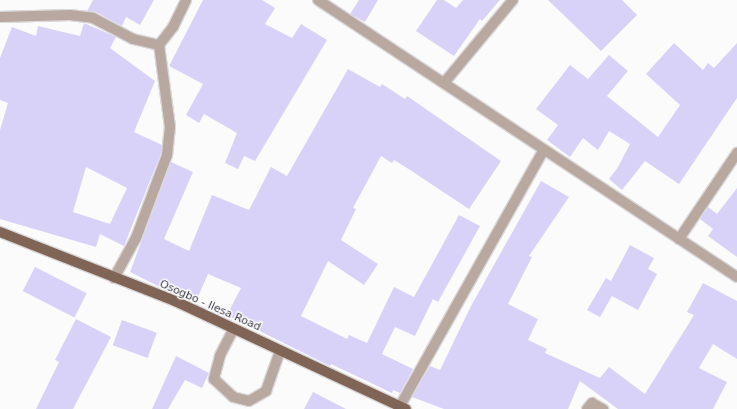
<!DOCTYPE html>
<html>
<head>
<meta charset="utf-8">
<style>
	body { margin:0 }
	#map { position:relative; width:737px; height:409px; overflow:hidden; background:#fbfbfb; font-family:"DejaVu Sans",sans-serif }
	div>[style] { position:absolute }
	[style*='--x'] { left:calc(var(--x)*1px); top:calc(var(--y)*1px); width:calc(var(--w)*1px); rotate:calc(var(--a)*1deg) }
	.building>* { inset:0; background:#d8d2f8; transform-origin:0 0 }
	.roads { filter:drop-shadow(1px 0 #d9d8db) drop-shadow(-1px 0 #d9d8db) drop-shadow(0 1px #d9d8db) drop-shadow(0 -1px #d9d8db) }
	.minor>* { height:10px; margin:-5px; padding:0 5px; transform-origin:5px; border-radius:5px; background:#b9a8a0 }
	.major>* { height:10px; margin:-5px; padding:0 5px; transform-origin:5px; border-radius:5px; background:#806456 }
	span { translate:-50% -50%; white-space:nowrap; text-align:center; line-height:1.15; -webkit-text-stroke:3px #fff; paint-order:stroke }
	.street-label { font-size:11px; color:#3d3a49 }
</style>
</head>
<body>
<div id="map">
	<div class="building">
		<div style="clip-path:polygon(93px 0,154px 0,140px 25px,126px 17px,122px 26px,96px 12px,87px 11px)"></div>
		<div style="clip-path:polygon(203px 0,262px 0,275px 8px,265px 24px,292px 38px,301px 24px,327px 40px,255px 161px,244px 156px,238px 169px,225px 163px,237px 133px,204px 114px,199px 123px,186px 115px,203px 84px,169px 66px)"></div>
		<div style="clip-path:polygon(359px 0,378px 0,365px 22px,350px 14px)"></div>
		<div style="clip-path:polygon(437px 0,444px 0,456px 8px,463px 0,500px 0,482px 21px,480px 19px,454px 56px,416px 31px)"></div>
		<div style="clip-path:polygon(548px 0,622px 0,637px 15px,601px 51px)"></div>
		<div style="clip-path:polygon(evenodd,84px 23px,116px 37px,110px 48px,155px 81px,134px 132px,162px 145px,161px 153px,124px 246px,100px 234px,96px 247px,0 219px,0 130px,8px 103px,0 100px,0 58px,12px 27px,36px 36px,38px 26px,80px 36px,84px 23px,86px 167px,127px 188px,110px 224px,73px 212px,86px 167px)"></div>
		<div style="clip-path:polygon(674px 43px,703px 70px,708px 63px,714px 68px,737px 43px,737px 98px,679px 184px,645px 161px,622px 190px,609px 179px,618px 167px,630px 144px,609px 131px,598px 150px,583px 138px,570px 157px,547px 140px,558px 125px,536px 109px,570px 65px,588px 79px,609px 55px,628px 71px,607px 96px,658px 137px,680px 105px,646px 74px)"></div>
		<div style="clip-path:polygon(348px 69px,380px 87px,382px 84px,405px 99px,407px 96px,501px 161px,469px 209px,407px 168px,394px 160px,392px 163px,381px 156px,353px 208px,356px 209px,341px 240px,378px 264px,364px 285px,328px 261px,301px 316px,347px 339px,349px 335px,367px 343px,394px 287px,414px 297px,459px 215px,480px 226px,438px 302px,433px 299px,415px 336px,395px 327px,382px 354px,413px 369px,400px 393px,393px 390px,392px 393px,331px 364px,330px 366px,227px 315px,241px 288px,208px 274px,197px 299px,162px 282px,160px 287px,130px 272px,171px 162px,193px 172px,164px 239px,189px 251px,212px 195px,249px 210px,271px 167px,287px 176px)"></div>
		<div style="clip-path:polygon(541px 181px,569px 197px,529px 256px,532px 257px,508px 304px,538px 319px,528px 340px,547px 349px,545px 353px,600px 378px,609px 367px,645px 394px,694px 315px,687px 312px,703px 283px,737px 301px,737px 359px,713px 344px,699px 368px,727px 382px,713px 409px,618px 409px,580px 381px,568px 409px,444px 409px,412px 397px,430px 366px,440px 370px,471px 306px)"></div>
		<div style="clip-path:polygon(737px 188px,737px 257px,708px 236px,713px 229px,700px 219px,708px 207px,717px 214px)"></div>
		<div style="clip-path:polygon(630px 245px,654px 258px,648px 269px,657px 274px,638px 310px,612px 296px,600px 317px,587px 310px,606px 278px,611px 281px)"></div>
		<div style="left:35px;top:267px;width:58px;height:27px;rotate:27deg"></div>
		<div style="clip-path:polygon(76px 319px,111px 337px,73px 409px,36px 409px,59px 362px,55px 360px)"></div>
		<div style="left:122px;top:320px;width:37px;height:27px;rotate:20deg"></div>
		<div style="clip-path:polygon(176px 356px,209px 373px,202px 388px,185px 380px,168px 409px,152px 409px)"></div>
		<div style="clip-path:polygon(313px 392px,346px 409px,304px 409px)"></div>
	</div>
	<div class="roads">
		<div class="minor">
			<div style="--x:318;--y:0;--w:502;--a:33.47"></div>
			<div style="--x:0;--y:17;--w:70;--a:-1.6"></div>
			<div style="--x:70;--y:15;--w:23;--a:7"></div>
			<div style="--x:93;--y:18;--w:45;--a:27.7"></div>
			<div style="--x:133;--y:39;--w:27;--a:13"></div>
			<div style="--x:444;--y:83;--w:108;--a:-50.3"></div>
			<div style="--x:679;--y:239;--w:104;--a:-56"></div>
			<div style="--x:114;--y:278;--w:46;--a:-61.2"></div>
			<div style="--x:136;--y:238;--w:89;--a:-69.5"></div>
			<div style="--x:167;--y:155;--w:28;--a:-84"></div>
			<div style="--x:170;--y:127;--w:83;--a:-97.6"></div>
			<div style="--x:159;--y:45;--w:23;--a:-52"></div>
			<div style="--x:173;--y:27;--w:30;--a:-64"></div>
			<div style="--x:233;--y:330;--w:29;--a:117"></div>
			<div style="--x:220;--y:356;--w:24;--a:105"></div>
			<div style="--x:214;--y:379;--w:26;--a:43"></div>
			<div style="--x:233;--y:397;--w:16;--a:14"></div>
			<div style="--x:249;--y:401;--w:20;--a:-30"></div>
			<div style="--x:266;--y:391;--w:42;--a:-70.7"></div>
			<div style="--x:400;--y:406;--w:292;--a:-60.7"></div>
			<div style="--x:587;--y:409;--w:8;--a:-50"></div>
			<div style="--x:592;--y:403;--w:13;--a:29"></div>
		</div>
		<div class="major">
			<div style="--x:0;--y:232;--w:188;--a:21.5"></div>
			<div style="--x:175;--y:301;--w:255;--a:25.1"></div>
		</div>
	</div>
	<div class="street-label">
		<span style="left:210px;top:306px;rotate:24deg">Osogbo - Ilesa Road</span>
	</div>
</div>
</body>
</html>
